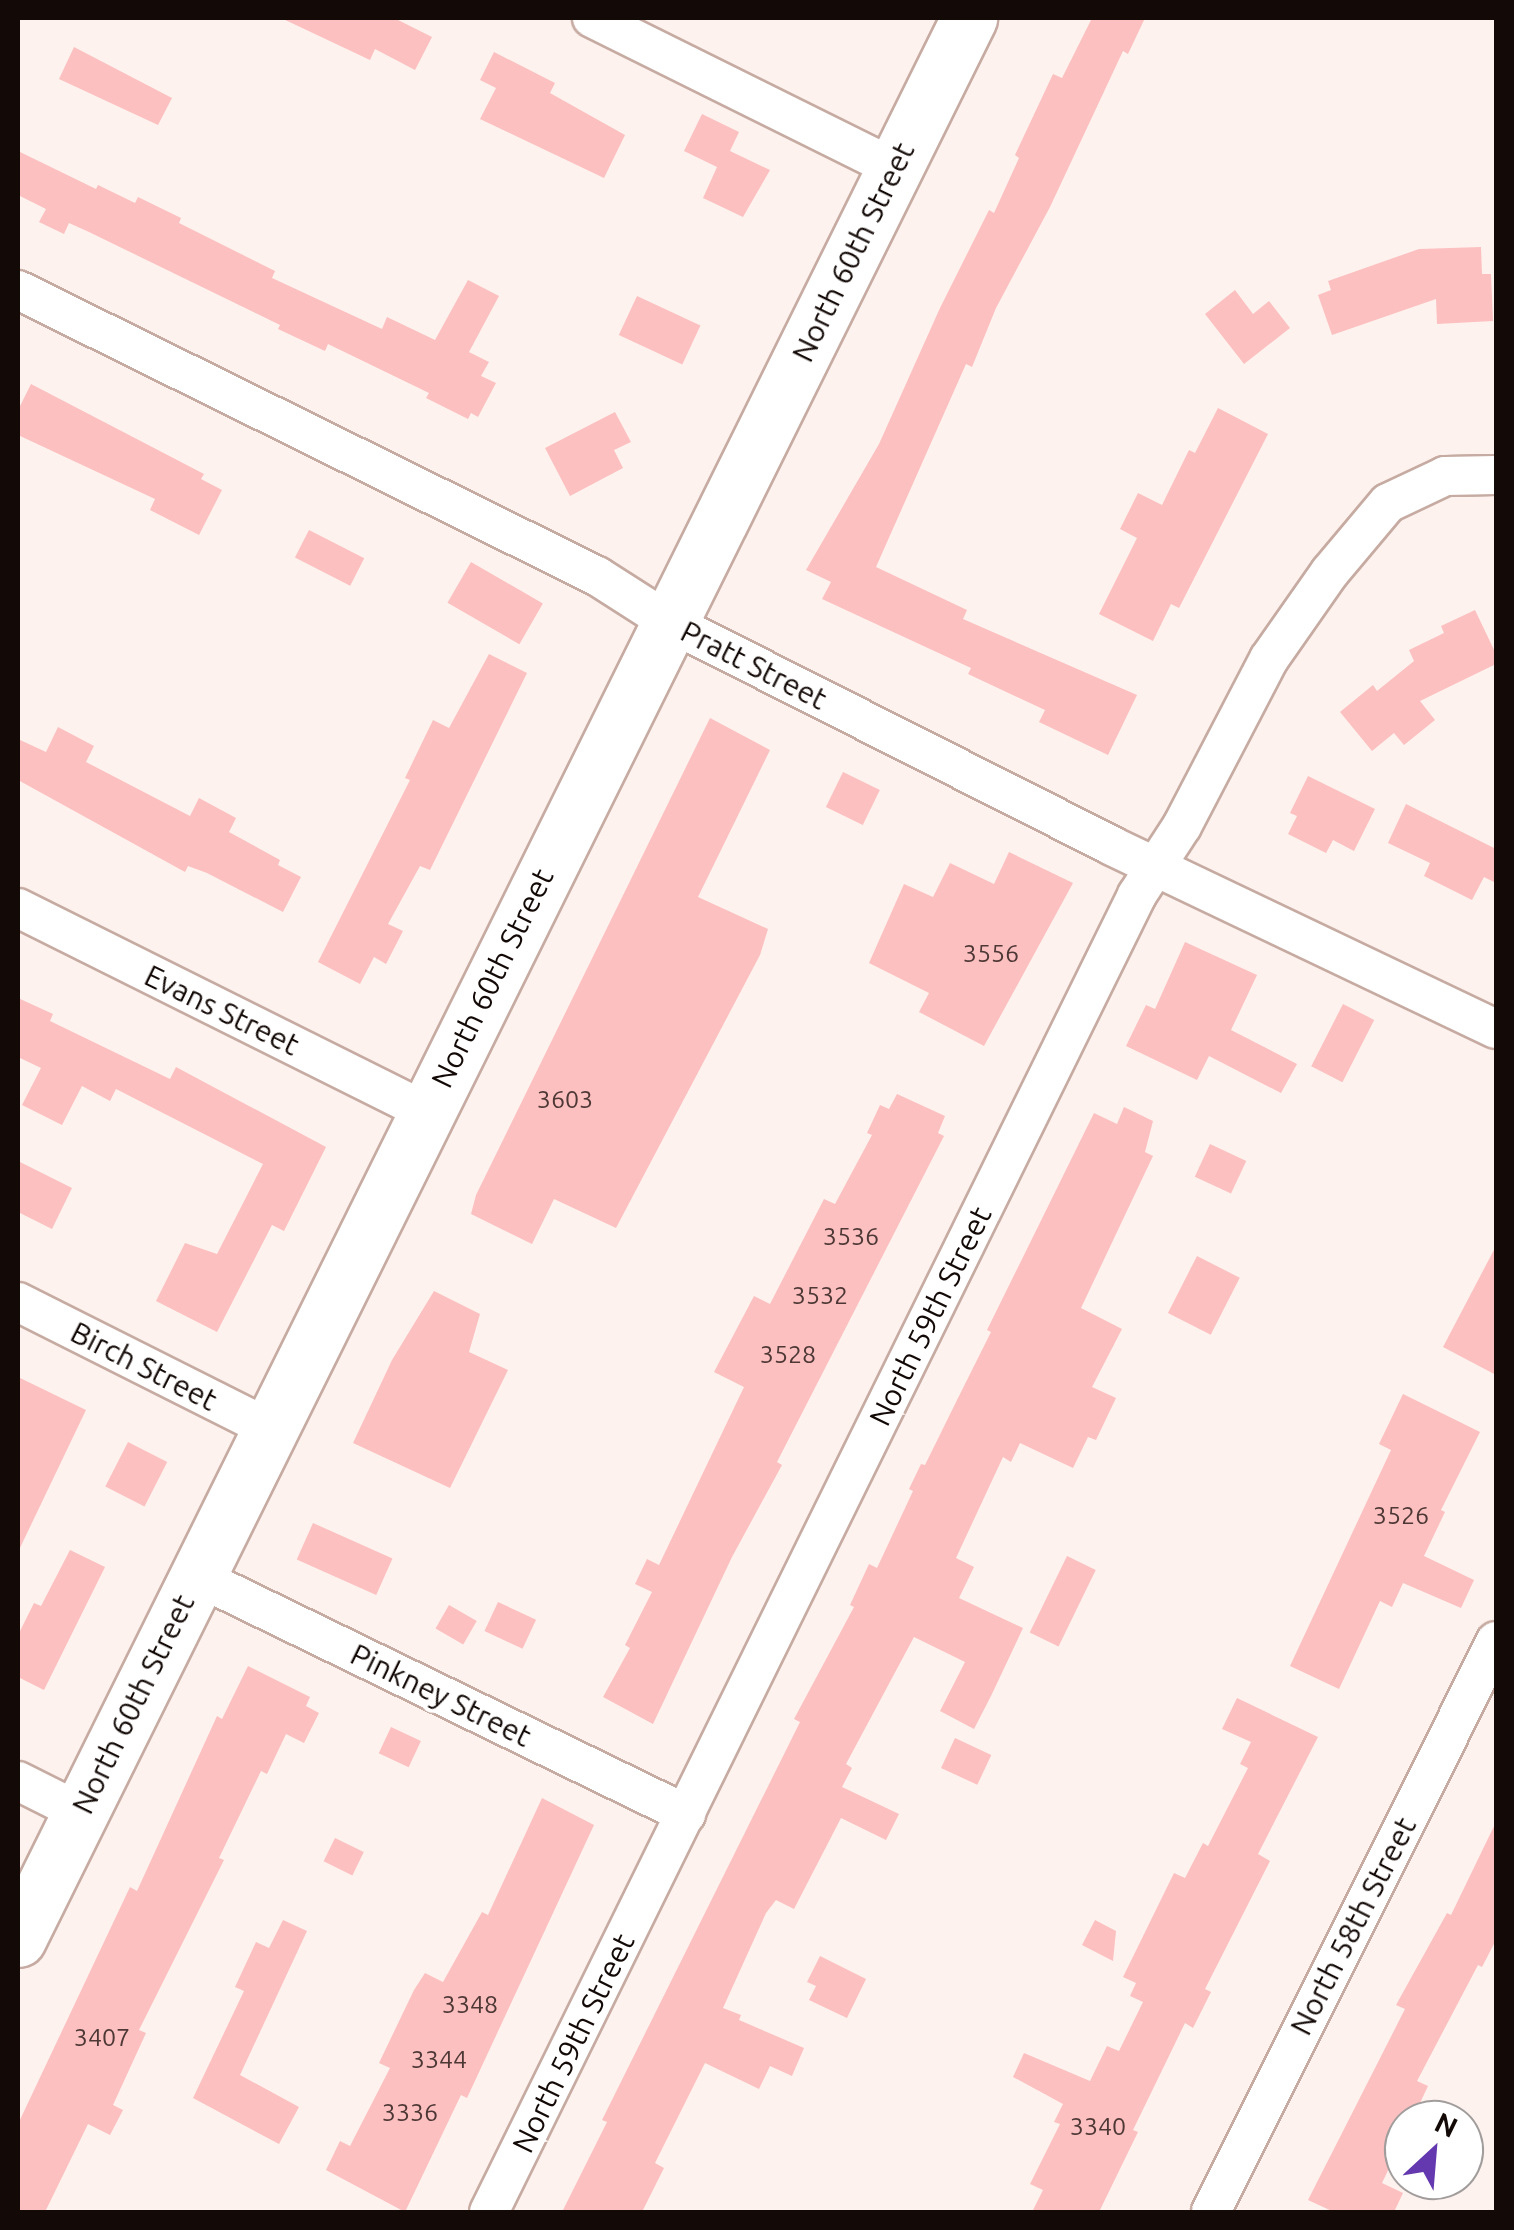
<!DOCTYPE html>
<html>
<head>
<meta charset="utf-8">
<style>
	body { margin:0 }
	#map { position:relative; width:1514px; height:2230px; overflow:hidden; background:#fef2ee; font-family:Ubuntu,sans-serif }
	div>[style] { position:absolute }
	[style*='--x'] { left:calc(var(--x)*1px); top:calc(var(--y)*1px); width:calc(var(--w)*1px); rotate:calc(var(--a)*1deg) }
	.building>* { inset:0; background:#fcc0c0; transform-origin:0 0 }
	.roads { filter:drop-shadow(2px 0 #c6aba2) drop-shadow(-2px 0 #c6aba2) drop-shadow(0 2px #c6aba2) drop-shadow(0 -2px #c6aba2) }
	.minor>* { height:38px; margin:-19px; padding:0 19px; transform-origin:19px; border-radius:19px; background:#fff }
	.secondary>* { height:55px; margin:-27.5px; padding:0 27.5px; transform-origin:27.5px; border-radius:27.5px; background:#fff }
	span { translate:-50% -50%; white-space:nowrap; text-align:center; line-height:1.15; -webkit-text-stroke:8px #fff; paint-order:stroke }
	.number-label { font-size:25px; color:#4d3835 }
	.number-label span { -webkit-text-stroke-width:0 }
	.street-label { font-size:30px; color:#130a07 }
	.frame { position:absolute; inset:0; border:20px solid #130a07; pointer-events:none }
	.north { position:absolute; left:1384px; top:2100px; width:100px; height:100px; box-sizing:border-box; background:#fff; border:2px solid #a19d9c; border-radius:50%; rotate:26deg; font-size:28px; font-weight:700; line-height:40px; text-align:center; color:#130a07 }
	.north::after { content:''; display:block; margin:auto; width:35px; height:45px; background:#6438af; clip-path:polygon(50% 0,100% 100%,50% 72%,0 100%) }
</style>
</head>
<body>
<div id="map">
	<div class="building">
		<div style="clip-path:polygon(281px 18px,394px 18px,432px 37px,415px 70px,375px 49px,370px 60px)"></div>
		<div style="clip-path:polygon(1092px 18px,1145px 18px,1128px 54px,1123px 51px,1050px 207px,996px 308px,972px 367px,966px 364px,876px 567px,967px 610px,963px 619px,1137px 695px,1108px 755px,1039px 722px,1045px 710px,968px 674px,971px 668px,822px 599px,831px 582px,806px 570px,879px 444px,940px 308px,989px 210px,994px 213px,1019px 158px,1015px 155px,1053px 74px,1062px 78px)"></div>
		<div style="clip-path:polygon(74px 47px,172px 98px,158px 125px,59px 79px)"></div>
		<div style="clip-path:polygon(494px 52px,555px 83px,550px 93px,625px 135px,604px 178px,480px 119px,496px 88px,480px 80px)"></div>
		<div style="clip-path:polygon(702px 114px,739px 132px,730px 151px,770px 170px,743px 217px,703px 198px,717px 167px,684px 151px)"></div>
		<div style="clip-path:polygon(18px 151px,96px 189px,98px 185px,135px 203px,138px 197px,181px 218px,179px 223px,275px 271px,272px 278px,382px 329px,387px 317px,435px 340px,468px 280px,499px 296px,469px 352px,489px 362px,481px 376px,496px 383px,478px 417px,471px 413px,468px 419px,426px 398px,429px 393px,328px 344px,325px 351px,278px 329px,280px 325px,89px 232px,69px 223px,64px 234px,39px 222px,46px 209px,18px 195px)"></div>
		<div style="clip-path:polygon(1481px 247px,1482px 274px,1491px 274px,1493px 321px,1437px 324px,1436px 299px,1332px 335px,1318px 295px,1331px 290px,1328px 281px,1419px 249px)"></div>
		<div style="clip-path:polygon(1235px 290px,1253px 314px,1269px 301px,1290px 328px,1244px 364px,1205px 314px)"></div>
		<div style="left:637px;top:296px;width:70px;height:43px;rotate:25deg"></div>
		<div style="clip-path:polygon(31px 384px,204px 474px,201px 479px,222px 490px,199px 535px,150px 510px,155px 499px,18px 435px,18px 410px)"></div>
		<div style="clip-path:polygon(1218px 408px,1268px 434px,1179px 608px,1171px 604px,1153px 641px,1099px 614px,1137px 538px,1120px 529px,1138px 493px,1162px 505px,1189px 450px,1195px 453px)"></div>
		<div style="clip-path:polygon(615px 412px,631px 442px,614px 450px,623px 468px,570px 496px,545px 448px)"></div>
		<div style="left:309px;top:530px;width:62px;height:31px;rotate:27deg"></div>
		<div style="left:471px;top:562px;width:83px;height:47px;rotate:30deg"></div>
		<div style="clip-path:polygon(1475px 610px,1496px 654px,1496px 664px,1420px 701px,1435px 720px,1404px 745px,1394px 733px,1372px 751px,1340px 712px,1373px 685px,1377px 691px,1414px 661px,1409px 650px,1444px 633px,1441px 626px)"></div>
		<div style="clip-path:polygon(489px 654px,527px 673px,430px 870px,420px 866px,388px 924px,403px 931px,386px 964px,374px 957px,360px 984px,318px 962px,410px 780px,405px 778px,433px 720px,449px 728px)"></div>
		<div style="clip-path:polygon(710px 718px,770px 750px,698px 897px,768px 929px,760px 955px,616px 1228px,554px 1199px,532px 1244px,471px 1214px,476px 1195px)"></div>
		<div style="clip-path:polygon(58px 727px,94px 746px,86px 762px,190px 816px,199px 798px,236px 818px,229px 832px,280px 860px,278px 865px,301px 877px,283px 912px,207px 873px,188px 866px,185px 872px,18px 780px,18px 739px,46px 752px)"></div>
		<div style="left:843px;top:772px;width:41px;height:39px;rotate:26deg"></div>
		<div style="clip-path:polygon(1308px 776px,1375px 809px,1354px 851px,1333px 840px,1326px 853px,1288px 834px,1297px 816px,1290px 813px)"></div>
		<div style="clip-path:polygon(1406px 804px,1496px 849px,1496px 883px,1484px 877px,1472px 900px,1424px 876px,1430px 863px,1388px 843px)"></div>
		<div style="clip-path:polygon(1009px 852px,1073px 883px,984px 1046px,919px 1012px,929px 993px,869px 963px,904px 884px,933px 897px,950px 863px,994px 884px)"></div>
		<div style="clip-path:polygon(1185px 942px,1257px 975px,1231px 1030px,1297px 1064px,1281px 1093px,1209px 1056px,1197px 1080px,1126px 1046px,1146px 1005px,1155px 1009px)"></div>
		<div style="clip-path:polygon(18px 998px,53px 1014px,50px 1021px,170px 1079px,176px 1067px,326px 1147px,284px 1231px,272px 1225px,217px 1332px,156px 1301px,185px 1243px,217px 1254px,263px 1164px,116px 1089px,110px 1101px,82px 1086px,62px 1125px,22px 1105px,41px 1068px,18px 1057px)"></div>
		<div style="left:1343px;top:1004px;width:35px;height:70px;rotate:27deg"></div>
		<div style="clip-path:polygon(897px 1094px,945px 1116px,938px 1133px,944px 1136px,777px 1462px,782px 1465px,732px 1557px,653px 1724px,603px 1697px,630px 1648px,625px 1645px,652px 1592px,635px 1584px,647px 1559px,659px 1565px,744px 1387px,714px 1372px,754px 1296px,770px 1304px,824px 1199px,835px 1204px,872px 1135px,867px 1133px,880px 1105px,889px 1109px)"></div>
		<div style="clip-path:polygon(1124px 1107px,1153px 1121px,1145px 1152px,1153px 1156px,1081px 1308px,1122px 1329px,1092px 1387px,1116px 1398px,1096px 1440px,1088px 1437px,1073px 1468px,1020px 1443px,1011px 1462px,1003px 1457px,956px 1558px,974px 1567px,959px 1598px,1023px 1628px,991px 1696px,974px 1729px,940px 1711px,965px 1662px,914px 1637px,846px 1764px,852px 1768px,842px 1787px,899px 1814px,886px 1840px,841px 1818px,794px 1909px,776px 1900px,766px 1913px,723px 2008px,741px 2015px,739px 2020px,804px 2048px,792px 2076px,770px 2066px,759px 2089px,705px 2063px,655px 2163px,664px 2168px,642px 2212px,562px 2212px,607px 2122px,602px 2120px,800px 1722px,794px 1719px,854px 1607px,850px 1605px,869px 1564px,877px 1568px,913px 1491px,909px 1489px,921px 1464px,925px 1465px,958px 1398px,991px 1332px,987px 1330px,1094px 1113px,1117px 1124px)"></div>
		<div style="left:1210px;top:1144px;width:40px;height:36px;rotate:25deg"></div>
		<div style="clip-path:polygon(18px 1161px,72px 1188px,52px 1229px,18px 1212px)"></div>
		<div style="clip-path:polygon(1496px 1246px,1496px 1375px,1443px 1347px)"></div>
		<div style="left:1197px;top:1256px;width:48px;height:64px;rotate:27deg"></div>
		<div style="clip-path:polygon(434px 1291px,480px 1314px,469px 1352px,508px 1370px,450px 1488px,353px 1443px,392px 1360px)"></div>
		<div style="clip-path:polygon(18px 1377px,86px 1410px,18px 1552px)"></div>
		<div style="clip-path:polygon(1403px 1394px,1480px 1432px,1441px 1510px,1445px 1512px,1424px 1556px,1474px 1580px,1461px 1608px,1403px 1583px,1392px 1607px,1380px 1601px,1339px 1689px,1290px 1666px,1391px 1450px,1379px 1444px)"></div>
		<div style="left:128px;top:1442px;width:44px;height:50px;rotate:27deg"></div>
		<div style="left:313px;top:1523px;width:87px;height:40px;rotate:24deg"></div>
		<div style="clip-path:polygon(70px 1550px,105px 1567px,44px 1690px,18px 1677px,18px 1635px,34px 1603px,41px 1606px)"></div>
		<div style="left:1067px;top:1556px;width:32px;height:85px;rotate:26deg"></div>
		<div style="left:498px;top:1602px;width:42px;height:32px;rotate:25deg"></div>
		<div style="left:449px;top:1605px;width:32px;height:27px;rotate:30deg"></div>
		<div style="clip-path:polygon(248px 1666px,310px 1697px,306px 1706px,319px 1713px,304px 1743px,286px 1734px,267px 1774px,261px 1771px,219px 1858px,224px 1860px,139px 2030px,146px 2033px,113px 2105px,123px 2110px,110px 2135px,88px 2124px,45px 2212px,18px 2212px,18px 2124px,130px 1887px,137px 1891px,217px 1716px,222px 1719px)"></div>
		<div style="clip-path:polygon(1237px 1698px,1318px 1737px,1258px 1854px,1270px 1861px,1205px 1989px,1211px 1992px,1193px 2028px,1185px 2023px,1133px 2130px,1138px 2132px,1099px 2212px,1032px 2212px,1043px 2190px,1030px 2184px,1060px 2124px,1054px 2122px,1063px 2104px,1013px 2077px,1024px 2053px,1090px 2081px,1107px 2046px,1119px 2051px,1143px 2002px,1130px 1996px,1136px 1983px,1123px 1977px,1174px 1873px,1185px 1878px,1203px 1843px,1208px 1846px,1248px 1768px,1240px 1764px,1251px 1742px,1222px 1729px)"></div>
		<div style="left:391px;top:1727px;width:33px;height:29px;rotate:25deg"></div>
		<div style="left:955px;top:1738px;width:40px;height:33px;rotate:25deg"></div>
		<div style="clip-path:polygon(542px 1798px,594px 1825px,467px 2098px,461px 2095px,405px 2212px,326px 2170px,340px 2141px,350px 2146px,390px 2068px,379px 2063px,414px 1990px,425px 1973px,443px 1982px,482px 1912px,488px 1915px)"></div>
		<div style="clip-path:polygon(1496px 1822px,1496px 1940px,1482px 1967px,1478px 1965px,1417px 2081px,1428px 2086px,1412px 2120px,1404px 2120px,1404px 2137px,1382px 2183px,1403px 2193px,1394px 2212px,1334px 2212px,1308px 2200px,1405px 2009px,1396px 2005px,1447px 1913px,1451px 1915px)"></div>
		<div style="left:335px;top:1838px;width:32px;height:26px;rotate:26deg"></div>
		<div style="clip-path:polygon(283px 1920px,307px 1931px,240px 2075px,299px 2107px,279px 2144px,193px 2098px,244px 1991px,235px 1987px,256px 1942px,269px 1948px)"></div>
		<div style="clip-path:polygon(1095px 1920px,1116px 1931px,1113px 1961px,1082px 1945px)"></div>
		<div style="clip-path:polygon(820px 1956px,866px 1979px,847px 2018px,809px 2000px,816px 1986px,807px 1982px)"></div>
	</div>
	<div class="roads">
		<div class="minor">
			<div style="--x:592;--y:18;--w:337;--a:26.4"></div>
			<div style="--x:18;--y:290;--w:646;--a:26.29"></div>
			<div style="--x:597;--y:576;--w:85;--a:32.6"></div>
			<div style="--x:669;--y:622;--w:496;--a:26.8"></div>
			<div style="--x:1112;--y:846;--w:425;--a:25.5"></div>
			<div style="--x:18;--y:908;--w:456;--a:26.5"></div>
			<div style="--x:18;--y:1302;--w:282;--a:26.7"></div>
			<div style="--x:196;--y:1576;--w:545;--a:25.91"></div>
			<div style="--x:18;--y:1781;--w:69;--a:26.6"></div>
			<div style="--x:489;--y:2212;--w:1468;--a:-63.8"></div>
			<div style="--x:1137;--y:895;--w:82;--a:-56.9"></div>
			<div style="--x:1182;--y:826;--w:188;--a:-62.5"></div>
			<div style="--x:1269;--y:659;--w:106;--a:-55"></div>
			<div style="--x:1330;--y:572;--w:90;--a:-50"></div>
			<div style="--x:1388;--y:503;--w:63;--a:-25.3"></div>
			<div style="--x:1445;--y:476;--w:51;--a:-1.1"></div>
			<div style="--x:1211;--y:2212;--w:638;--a:-63.48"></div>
		</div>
		<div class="secondary">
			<div style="--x:18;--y:1939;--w:2144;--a:-63.66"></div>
		</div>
	</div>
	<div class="number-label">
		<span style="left:991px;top:953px">3556</span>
		<span style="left:565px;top:1099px">3603</span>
		<span style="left:851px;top:1236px">3536</span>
		<span style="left:820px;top:1295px">3532</span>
		<span style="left:788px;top:1354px">3528</span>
		<span style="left:1401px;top:1515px">3526</span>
		<span style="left:470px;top:2004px">3348</span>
		<span style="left:102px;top:2037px">3407</span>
		<span style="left:439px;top:2059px">3344</span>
		<span style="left:410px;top:2112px">3336</span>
		<span style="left:1098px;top:2126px">3340</span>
	</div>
	<div class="street-label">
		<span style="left:853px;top:252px;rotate:-64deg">North 60th Street</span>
		<span style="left:754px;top:665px;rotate:27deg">Pratt Street</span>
		<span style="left:492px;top:978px;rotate:-64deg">North 60th Street</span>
		<span style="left:222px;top:1010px;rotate:26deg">Evans Street</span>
		<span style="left:930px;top:1316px;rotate:-64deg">North 59th Street</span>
		<span style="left:144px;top:1366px;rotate:27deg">Birch Street</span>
		<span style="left:441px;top:1695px;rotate:26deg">Pinkney Street</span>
		<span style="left:133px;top:1704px;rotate:-64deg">North 60th Street</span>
		<span style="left:1353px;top:1926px;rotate:-63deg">North 58th Street</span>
		<span style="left:573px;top:2043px;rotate:-64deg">North 59th Street</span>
	</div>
	<div class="frame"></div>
	<div class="north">N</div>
</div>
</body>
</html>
